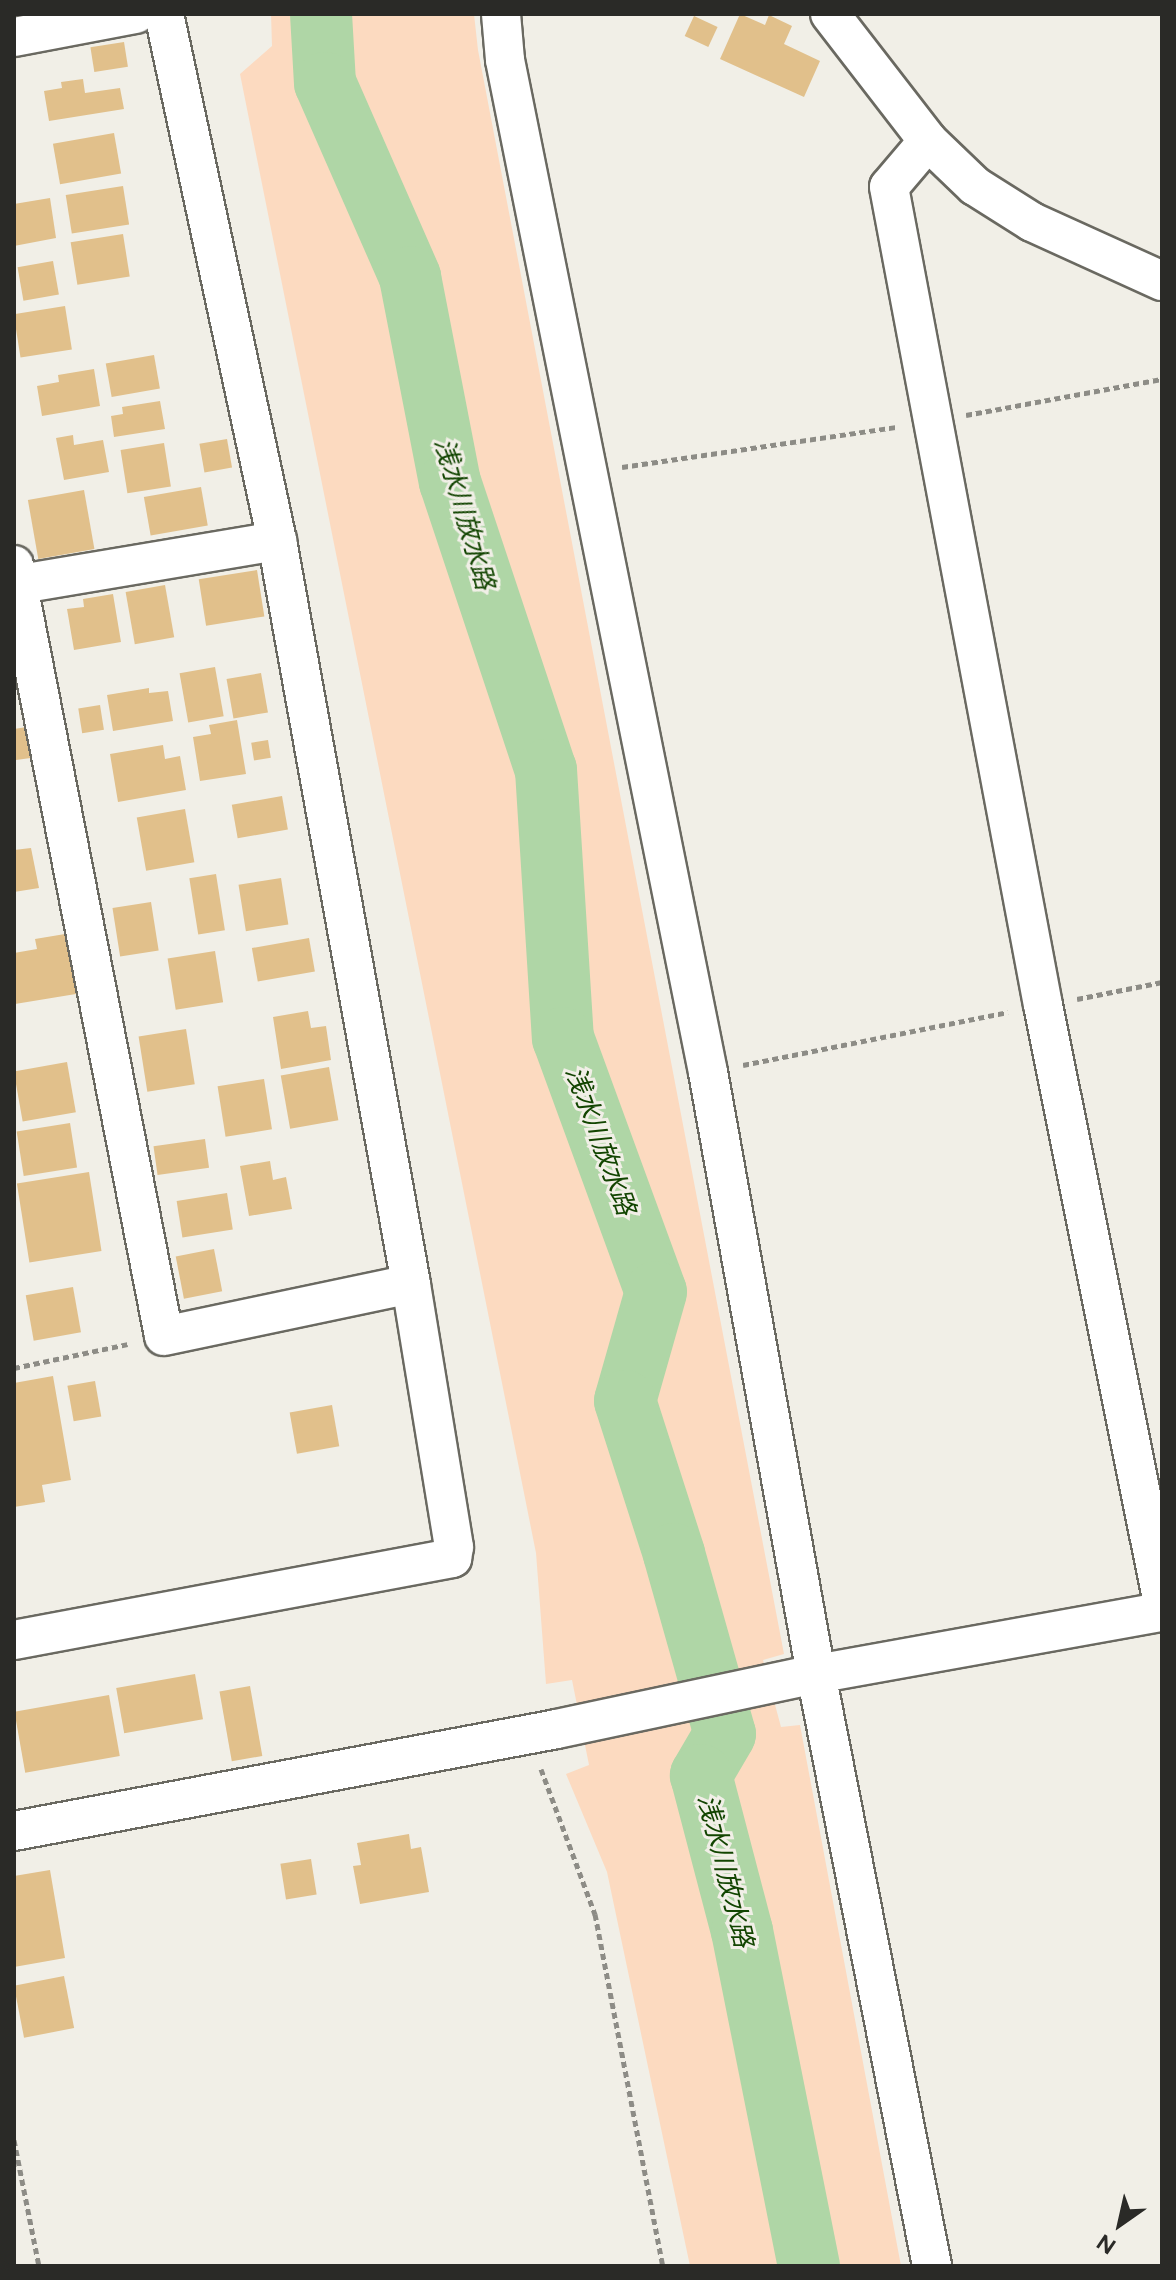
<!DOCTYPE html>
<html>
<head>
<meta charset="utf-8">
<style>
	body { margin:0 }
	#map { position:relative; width:1176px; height:2280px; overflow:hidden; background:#f1efe7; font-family:Figtree,"Noto Sans JP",sans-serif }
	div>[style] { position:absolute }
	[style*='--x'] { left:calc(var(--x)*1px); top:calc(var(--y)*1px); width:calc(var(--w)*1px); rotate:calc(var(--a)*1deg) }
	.green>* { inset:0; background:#fcdac0 }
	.river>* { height:62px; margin:-31px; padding:0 31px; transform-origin:31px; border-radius:31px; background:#afd6a6 }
	.building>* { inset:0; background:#e1c08b; transform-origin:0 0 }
	.path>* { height:5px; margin-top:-2.5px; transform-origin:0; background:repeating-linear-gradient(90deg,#8d8c86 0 6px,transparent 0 10px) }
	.roads { filter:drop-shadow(2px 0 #6a6961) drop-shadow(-2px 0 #6a6961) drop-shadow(0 2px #6a6961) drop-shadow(0 -2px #6a6961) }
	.minor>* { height:38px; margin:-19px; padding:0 19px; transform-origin:19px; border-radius:19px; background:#fff }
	span { translate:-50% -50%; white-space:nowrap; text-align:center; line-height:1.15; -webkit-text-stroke:6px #f1efe7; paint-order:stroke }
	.water-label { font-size:26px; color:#124501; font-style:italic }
	.frame { position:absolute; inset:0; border:16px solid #2a2a27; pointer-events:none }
	.north { position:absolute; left:1080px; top:2184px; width:80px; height:80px; -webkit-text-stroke:6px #f1efe7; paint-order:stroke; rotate:214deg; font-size:22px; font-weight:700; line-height:32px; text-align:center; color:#2a2a27 }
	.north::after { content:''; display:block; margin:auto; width:28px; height:36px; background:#2a2a27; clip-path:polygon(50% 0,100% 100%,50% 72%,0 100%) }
</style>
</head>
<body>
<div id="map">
	<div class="green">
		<div style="clip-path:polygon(271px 14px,474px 14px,478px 50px,784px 1654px,763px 1660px,781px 1727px,800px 1725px,901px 2266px,690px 2266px,607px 1872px,566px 1774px,589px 1765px,572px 1680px,546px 1684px,536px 1553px,240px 74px,272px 46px)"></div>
	</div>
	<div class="river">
		<div style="--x:321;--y:14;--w:69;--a:86.7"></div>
		<div style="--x:325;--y:83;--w:212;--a:66.3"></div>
		<div style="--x:410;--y:277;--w:209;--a:79"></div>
		<div style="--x:450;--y:482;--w:304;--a:71.6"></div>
		<div style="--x:546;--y:770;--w:269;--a:86.4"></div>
		<div style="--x:563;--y:1038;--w:270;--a:69.9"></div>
		<div style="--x:656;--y:1292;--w:113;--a:105.9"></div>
		<div style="--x:625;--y:1401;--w:161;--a:72.2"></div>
		<div style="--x:674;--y:1554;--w:187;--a:74.2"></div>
		<div style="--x:725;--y:1734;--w:48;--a:120.3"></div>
		<div style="--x:701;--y:1775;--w:161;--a:75.3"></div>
		<div style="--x:742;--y:1931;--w:342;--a:78.7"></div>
	</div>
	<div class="building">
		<div style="clip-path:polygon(740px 14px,765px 25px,769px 15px,792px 26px,784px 44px,820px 61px,804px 97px,720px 59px)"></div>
		<div style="left:694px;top:16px;width:26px;height:22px;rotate:25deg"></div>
		<div style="left:124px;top:42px;width:25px;height:34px;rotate:81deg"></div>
		<div style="clip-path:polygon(83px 79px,85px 93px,120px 88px,124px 109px,49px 121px,44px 91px,62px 88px,61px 82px)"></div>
		<div style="left:114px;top:133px;width:41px;height:62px;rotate:80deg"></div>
		<div style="left:123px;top:186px;width:39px;height:58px;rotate:81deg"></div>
		<div style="clip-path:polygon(50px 198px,56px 238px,14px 246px,14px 204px)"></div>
		<div style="left:123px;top:234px;width:43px;height:53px;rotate:81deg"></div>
		<div style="left:53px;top:261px;width:34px;height:36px;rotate:80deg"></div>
		<div style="left:65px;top:306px;width:44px;height:52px;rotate:81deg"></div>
		<div style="left:154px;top:355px;width:34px;height:49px;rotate:80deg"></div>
		<div style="clip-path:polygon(94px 369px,100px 406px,42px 416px,37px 386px,59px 382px,58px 375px)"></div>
		<div style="clip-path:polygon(160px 401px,165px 429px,114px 437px,111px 416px,123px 414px,122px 407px)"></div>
		<div style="clip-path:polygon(73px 435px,74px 445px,103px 440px,109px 472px,64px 480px,56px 438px)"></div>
		<div style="left:227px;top:439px;width:29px;height:28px;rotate:80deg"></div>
		<div style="left:164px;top:443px;width:44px;height:44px;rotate:81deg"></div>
		<div style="left:201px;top:487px;width:39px;height:58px;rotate:80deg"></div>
		<div style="left:84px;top:490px;width:60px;height:57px;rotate:80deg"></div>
		<div style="left:257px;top:570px;width:47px;height:59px;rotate:81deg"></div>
		<div style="left:165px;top:585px;width:53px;height:40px;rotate:80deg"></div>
		<div style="clip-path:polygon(113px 594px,121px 642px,74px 650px,67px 609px,84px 607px,83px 599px)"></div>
		<div style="left:215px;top:667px;width:50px;height:36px;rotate:80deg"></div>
		<div style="left:261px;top:673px;width:40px;height:35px;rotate:80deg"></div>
		<div style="clip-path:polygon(149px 688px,149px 693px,168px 691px,173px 721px,113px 731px,107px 695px)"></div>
		<div style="left:100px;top:705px;width:25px;height:22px;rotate:81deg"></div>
		<div style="clip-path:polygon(237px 720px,246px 774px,200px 781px,193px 737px,211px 734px,209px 725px)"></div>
		<div style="clip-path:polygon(33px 726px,38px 757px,16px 760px,14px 729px)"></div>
		<div style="left:268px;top:740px;width:18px;height:17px;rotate:81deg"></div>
		<div style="clip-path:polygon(163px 745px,165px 759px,180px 756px,186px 790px,118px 802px,110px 754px)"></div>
		<div style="left:282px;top:796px;width:34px;height:51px;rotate:80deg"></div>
		<div style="left:185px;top:809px;width:54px;height:49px;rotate:80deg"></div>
		<div style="clip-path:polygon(31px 848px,39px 888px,14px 892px,14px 850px)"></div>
		<div style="left:216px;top:874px;width:57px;height:27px;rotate:81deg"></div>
		<div style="left:281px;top:878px;width:47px;height:43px;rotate:81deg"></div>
		<div style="left:151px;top:902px;width:49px;height:39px;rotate:81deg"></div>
		<div style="clip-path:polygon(71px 933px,82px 993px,15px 1004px,14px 953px,37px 949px,35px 939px)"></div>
		<div style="left:309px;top:938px;width:34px;height:58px;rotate:80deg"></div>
		<div style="left:215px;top:951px;width:52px;height:48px;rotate:81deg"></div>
		<div style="clip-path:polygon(308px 1011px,311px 1028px,326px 1026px,331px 1060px,281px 1069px,273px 1017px)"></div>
		<div style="left:186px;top:1029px;width:56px;height:48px;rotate:81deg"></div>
		<div style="left:67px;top:1062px;width:51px;height:54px;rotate:80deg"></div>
		<div style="left:329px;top:1067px;width:54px;height:49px;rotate:80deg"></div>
		<div style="left:264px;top:1079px;width:51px;height:47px;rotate:81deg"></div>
		<div style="left:70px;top:1123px;width:45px;height:54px;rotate:81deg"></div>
		<div style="left:205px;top:1139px;width:29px;height:52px;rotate:82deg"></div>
		<div style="clip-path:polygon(270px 1161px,273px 1180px,286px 1177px,292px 1209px,249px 1216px,240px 1166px)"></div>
		<div style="left:89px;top:1172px;width:80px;height:73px;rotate:81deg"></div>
		<div style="left:227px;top:1193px;width:37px;height:51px;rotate:81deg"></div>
		<div style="left:214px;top:1249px;width:43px;height:39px;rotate:79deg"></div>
		<div style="left:73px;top:1287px;width:46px;height:48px;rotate:80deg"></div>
		<div style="clip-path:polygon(53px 1376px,71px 1480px,42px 1485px,45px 1502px,14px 1507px,14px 1383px)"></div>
		<div style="left:95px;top:1381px;width:36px;height:28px;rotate:80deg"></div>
		<div style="left:332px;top:1405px;width:42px;height:43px;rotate:80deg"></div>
		<div style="left:195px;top:1674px;width:46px;height:80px;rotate:80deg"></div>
		<div style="left:250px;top:1686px;width:71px;height:31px;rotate:80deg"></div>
		<div style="left:109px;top:1695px;width:62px;height:96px;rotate:80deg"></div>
		<div style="clip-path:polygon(409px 1834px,411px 1849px,421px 1847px,429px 1892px,360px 1904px,353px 1866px,361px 1865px,357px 1843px)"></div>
		<div style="left:311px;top:1859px;width:36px;height:31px;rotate:81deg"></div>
		<div style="clip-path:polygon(50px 1870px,65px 1958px,14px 1967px,14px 1876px)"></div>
		<div style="left:64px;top:1976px;width:53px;height:51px;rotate:79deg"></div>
	</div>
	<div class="path">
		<div style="--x:966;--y:415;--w:199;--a:-10.4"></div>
		<div style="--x:622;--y:467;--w:278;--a:-8.3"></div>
		<div style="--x:1077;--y:999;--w:87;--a:-11.3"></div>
		<div style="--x:743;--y:1065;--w:270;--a:-11.3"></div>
		<div style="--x:14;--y:1368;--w:116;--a:-11.9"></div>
		<div style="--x:541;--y:1769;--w:155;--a:69.6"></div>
		<div style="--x:595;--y:1914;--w:359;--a:79.1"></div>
		<div style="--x:14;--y:2140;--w:128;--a:78.8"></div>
	</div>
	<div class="roads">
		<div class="minor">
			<div style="--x:501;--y:14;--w:46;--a:85"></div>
			<div style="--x:505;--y:60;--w:1032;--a:78.66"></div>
			<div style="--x:708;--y:1072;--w:612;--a:79.83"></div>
			<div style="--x:816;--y:1674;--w:603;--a:78.91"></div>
			<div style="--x:830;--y:14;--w:160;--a:52.3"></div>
			<div style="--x:928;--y:141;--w:65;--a:43.8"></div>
			<div style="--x:975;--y:186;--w:67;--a:32.3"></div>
			<div style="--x:1032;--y:222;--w:143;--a:24.4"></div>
			<div style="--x:14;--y:37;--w:124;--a:-10.7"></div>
			<div style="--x:928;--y:141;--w:60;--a:130.3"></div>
			<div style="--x:889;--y:187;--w:832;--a:79.34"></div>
			<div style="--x:1043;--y:1005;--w:606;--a:78.67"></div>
			<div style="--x:14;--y:565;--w:785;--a:78.99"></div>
			<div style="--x:164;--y:1336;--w:252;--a:-11.9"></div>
			<div style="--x:14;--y:585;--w:267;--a:-9.5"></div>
			<div style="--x:14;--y:1640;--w:446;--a:-10.6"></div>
			<div style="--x:452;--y:1558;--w:11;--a:-80"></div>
			<div style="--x:454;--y:1547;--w:266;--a:-99.3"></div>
			<div style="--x:411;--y:1284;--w:755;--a:-100.22"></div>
			<div style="--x:277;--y:541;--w:539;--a:-102.1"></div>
			<div style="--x:14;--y:1831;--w:552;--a:-10.64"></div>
			<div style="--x:557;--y:1729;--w:265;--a:-12"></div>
			<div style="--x:816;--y:1674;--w:352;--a:-10.2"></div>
		</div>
	</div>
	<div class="water-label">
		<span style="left:464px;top:514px;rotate:74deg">浅水川放水路</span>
		<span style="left:600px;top:1141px;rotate:70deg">浅水川放水路</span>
		<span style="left:725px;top:1871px;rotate:76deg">浅水川放水路</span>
	</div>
	<div class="frame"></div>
	<div class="north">N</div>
</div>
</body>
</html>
